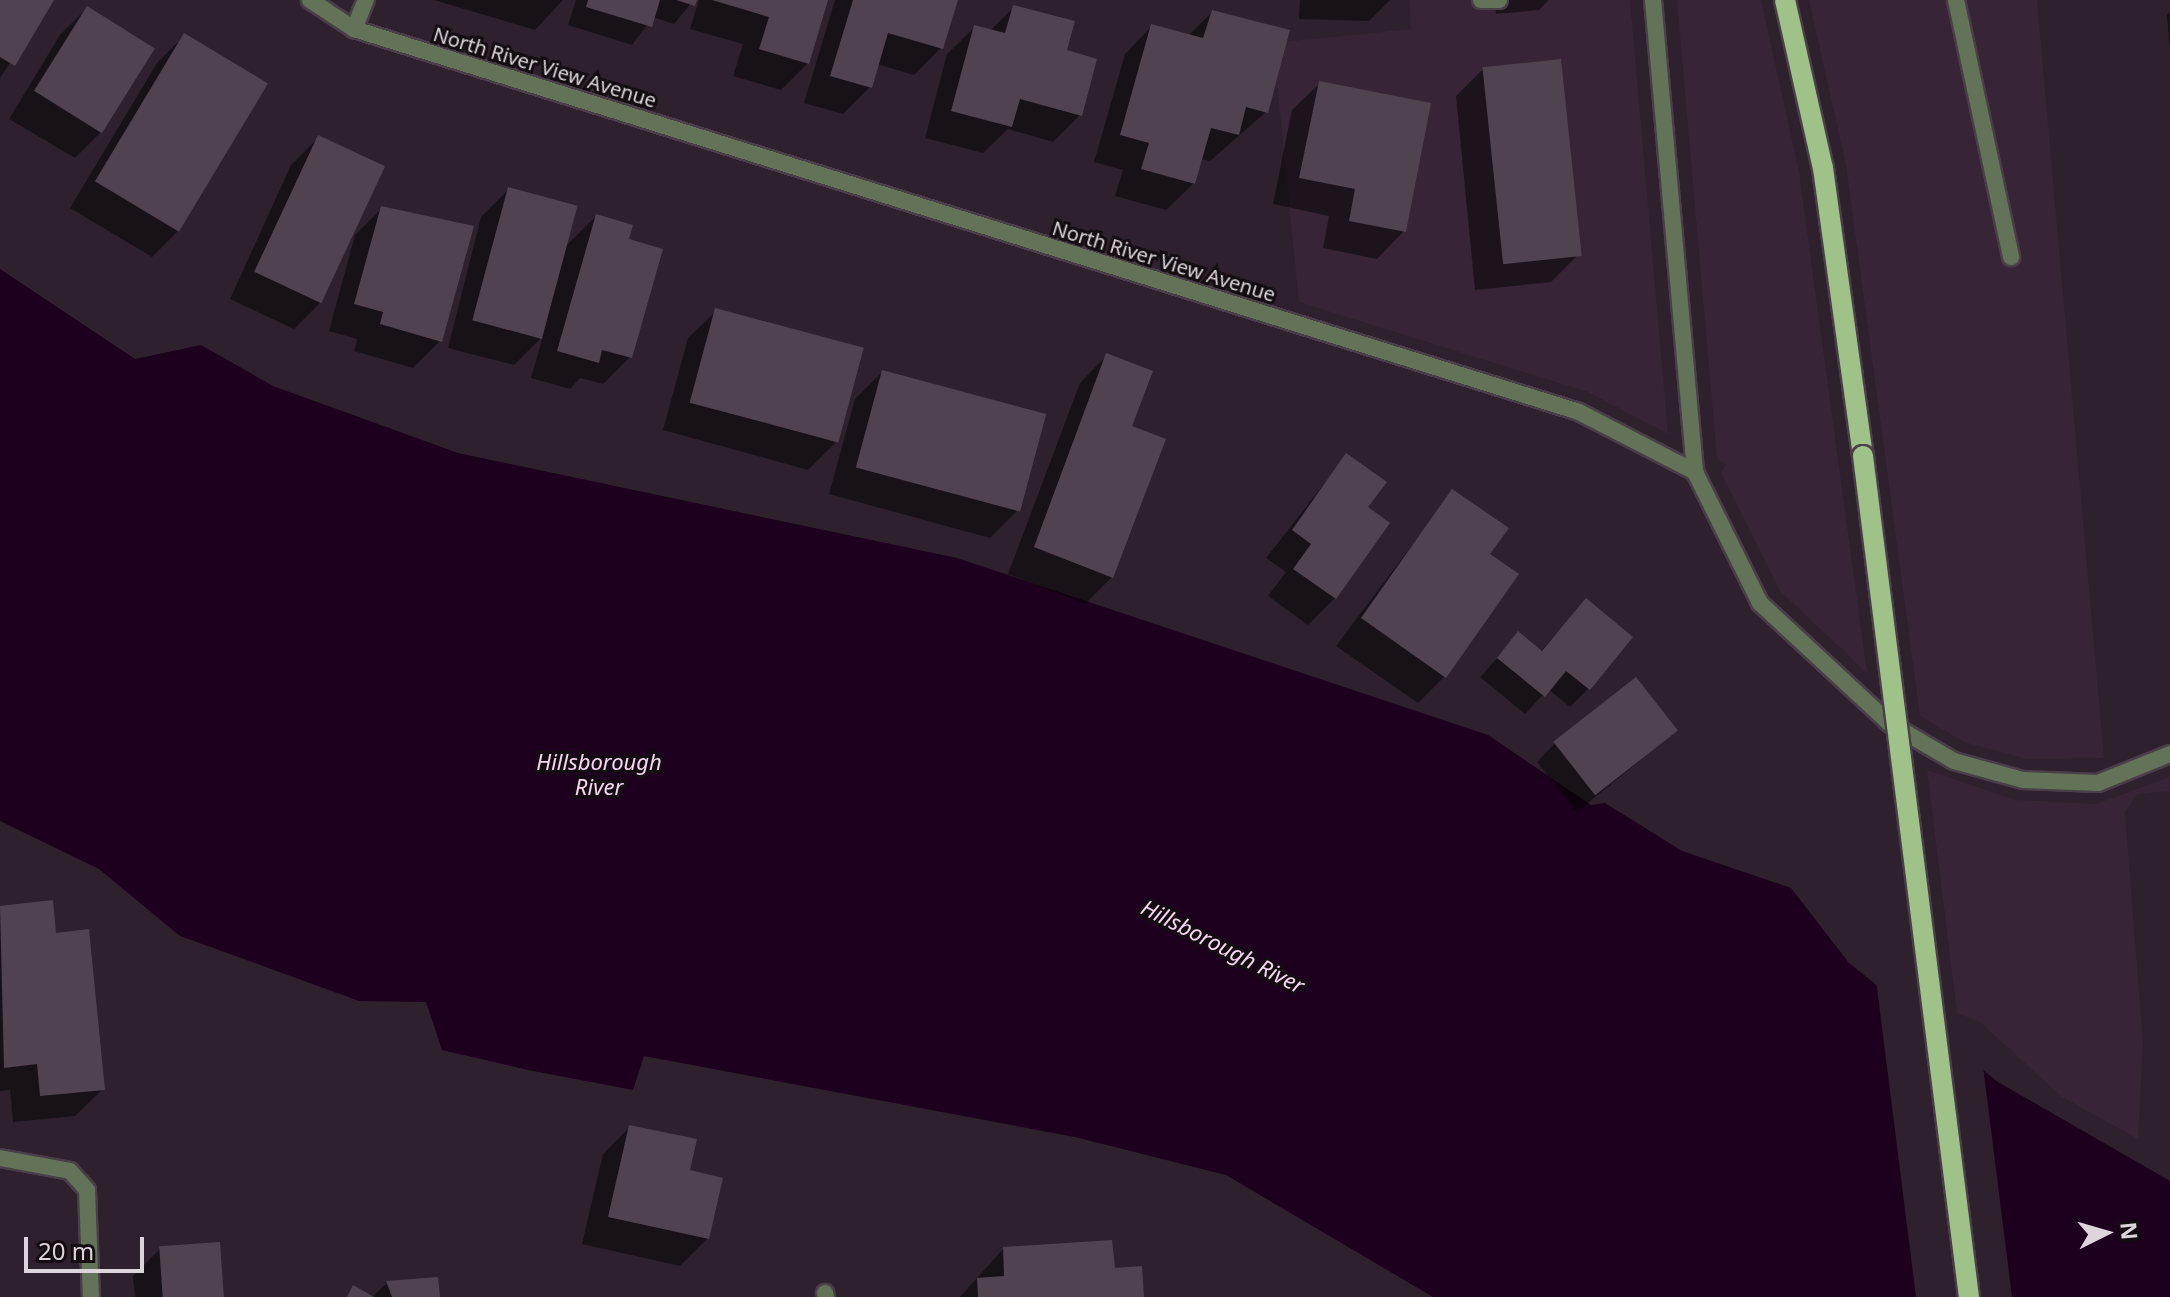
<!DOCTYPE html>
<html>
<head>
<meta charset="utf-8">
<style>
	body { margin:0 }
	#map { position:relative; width:2170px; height:1297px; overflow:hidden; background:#2e212d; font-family:"Noto Sans",sans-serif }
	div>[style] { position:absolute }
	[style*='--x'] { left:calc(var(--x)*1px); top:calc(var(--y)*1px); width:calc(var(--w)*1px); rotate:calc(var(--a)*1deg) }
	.built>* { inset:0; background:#372436 }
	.water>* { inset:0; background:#1d001d }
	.pier>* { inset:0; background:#2e212d }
	.shadow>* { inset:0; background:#0007 }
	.building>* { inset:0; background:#514250; transform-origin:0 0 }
	.roads { filter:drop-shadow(2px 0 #4a3e49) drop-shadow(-2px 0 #4a3e49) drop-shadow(0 2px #4a3e49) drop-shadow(0 -2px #4a3e49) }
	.service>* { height:16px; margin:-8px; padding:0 8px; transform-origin:8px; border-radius:8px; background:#627358 }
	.minor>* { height:16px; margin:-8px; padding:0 8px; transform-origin:8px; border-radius:8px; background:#627358 }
	.tertiary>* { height:16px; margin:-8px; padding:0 8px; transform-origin:8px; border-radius:8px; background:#627358 }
	.primary>* { height:20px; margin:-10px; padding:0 10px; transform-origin:10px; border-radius:10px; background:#9ec287 }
	.bridges { filter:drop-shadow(2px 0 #4a3e49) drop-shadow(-2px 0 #4a3e49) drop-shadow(0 2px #4a3e49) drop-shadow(0 -2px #4a3e49) }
	.primary-bridge>* { height:20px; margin:-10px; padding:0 10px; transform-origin:10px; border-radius:10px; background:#9ec287 }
	span { translate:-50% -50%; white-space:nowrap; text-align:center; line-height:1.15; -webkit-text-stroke:6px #130d12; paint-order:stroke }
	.street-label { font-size:20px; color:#ddd4dc }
	.water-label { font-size:22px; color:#f7d6f4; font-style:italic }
	.north { position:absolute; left:2066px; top:1193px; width:80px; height:80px; -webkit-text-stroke:6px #130d12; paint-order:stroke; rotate:85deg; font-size:22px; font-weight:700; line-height:32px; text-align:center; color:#ddd4dc }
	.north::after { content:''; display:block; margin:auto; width:28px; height:36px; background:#ddd4dc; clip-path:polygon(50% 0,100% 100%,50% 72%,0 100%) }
	.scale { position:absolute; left:24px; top:1237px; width:120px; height:36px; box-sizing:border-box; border:4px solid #ddd4dc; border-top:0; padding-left:10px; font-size:24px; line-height:28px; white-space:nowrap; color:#ddd4dc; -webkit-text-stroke:6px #130d12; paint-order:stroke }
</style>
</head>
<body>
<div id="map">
	<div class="built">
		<div style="clip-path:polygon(1409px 0,1630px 0,1668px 434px,1588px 392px,1299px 302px,1273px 43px,1411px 29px)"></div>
		<div style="clip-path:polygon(1677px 0,1761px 0,1799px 172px,1867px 673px,1780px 591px,1721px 473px,1726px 464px,1717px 459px)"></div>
		<div style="clip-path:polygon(1809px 0,2037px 0,2104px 758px,2027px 759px,1964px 742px,1920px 716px,1846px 165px)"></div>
		<div style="clip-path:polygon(1927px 770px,2015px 800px,2096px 804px,2170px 777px,2170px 791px,2137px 794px,2125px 812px,2143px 1043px,2138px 1139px,2062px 1097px,1980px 1022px,1957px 1013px)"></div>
	</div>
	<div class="water">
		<div style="clip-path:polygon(0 269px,135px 359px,201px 345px,273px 386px,458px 453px,957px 558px,1488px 735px,1591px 805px,1605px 803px,1682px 851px,1791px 888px,1849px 963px,1998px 1082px,2170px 1181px,2170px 1297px,1433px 1297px,1226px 1175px,1075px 1137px,644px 1056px,633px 1090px,528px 1070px,442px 1050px,426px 1002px,359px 1001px,180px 936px,99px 869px,0 821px)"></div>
	</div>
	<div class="pier">
		<div style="clip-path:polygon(1876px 980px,1983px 1066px,2012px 1297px,1916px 1297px)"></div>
	</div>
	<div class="shadow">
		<div style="clip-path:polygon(0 0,52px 0,0 78px)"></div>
		<div style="clip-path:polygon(434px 0,563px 0,535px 30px)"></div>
		<div style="clip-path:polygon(576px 0,694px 0,674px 24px,653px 17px,632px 45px,568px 25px)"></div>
		<div style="clip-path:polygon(699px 0,826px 0,808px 63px,781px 90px,733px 76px,743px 44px,690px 29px)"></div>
		<div style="clip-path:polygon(835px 0,956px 0,941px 48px,914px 75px,877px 64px,870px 87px,843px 114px,804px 103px)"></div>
		<div style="clip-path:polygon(1300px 0,1390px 0,1369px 21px,1299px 19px)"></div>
		<div style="clip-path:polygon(1494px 0,1549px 0,1539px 10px,1496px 14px)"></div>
		<div style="clip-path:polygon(1014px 7px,1064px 51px,1080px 115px,1053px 142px,1008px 129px,983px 153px,925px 138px,947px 54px,975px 27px,990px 31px)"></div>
		<div style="clip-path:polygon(87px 8px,153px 48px,102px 131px,75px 158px,9px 119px,60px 35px)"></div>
		<div style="clip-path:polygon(1212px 12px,1266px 112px,1210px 161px,1200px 159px,1194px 183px,1166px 210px,1115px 196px,1123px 170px,1094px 162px,1125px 54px,1152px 26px,1188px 36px)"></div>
		<div style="clip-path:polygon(2170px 12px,2170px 52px,2167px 15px)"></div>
		<div style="clip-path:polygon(184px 36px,266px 85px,179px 230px,152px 257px,70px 208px,157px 63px)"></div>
		<div style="clip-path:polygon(1483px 69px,1578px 255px,1551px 282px,1475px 290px,1456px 96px)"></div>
		<div style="clip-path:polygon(1320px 83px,1404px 231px,1377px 259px,1323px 248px,1329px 216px,1273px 204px,1292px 110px)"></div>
		<div style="clip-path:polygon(318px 138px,321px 302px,294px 329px,230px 299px,291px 165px)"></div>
		<div style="clip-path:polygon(508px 190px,564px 248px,596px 216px,626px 241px,630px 357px,603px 384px,580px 378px,570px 389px,531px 378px,543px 336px,514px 365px,448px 348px,481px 217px)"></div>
		<div style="clip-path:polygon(382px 208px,472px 227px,440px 341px,413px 368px,354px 351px,357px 339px,329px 331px,355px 235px)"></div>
		<div style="clip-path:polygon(716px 311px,835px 443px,808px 470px,663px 430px,688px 338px)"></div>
		<div style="clip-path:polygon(1107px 355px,1130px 427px,1112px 577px,1085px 604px,1008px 574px,1080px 383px)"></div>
		<div style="clip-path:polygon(882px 372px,1017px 511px,990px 538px,829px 494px,855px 399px)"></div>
		<div style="clip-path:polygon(1346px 456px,1365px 508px,1335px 598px,1308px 625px,1268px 596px,1286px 572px,1266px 558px)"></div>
		<div style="clip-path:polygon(1453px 491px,1487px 555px,1445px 676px,1418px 703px,1336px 646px)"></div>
		<div style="clip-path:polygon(1586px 601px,1588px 689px,1570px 707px,1548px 689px,1525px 714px,1480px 677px,1519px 634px,1540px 652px)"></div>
		<div style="clip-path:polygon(1676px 731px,1577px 812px,1537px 762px,1555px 743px)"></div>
		<div style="clip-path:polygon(51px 903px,54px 935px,103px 1089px,75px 1116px,13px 1122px,10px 1090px,0 1091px,0 908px)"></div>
		<div style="clip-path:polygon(630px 1127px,688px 1172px,708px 1238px,680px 1266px,582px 1244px,603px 1154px)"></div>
		<div style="clip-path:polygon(160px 1249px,222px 1297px,135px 1297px,133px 1276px)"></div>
		<div style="clip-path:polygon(1003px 1249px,1113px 1270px,1142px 1297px,960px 1297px)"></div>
		<div style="clip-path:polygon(387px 1283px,438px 1297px,372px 1297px)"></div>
	</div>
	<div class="building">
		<div style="clip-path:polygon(0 0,54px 0,15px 66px,0 57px)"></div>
		<div style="clip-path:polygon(588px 0,660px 0,652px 27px,586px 7px)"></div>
		<div style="clip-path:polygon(676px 0,697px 0,695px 6px)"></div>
		<div style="clip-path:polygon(712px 0,828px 0,809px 64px,759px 49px,769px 17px)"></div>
		<div style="clip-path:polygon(853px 0,958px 0,943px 49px,888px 33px,872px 88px,830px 76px)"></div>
		<div style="clip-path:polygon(1013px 5px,1075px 21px,1067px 50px,1097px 59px,1082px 116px,1020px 99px,1012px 127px,951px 111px,974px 25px,1005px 33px)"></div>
		<div style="left:87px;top:6px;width:80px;height:100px;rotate:32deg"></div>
		<div style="clip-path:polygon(1212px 10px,1290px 30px,1268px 113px,1246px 107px,1239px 135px,1211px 128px,1195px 184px,1141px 169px,1149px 143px,1120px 135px,1151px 24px,1203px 38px)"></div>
		<div style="left:184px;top:33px;width:98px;height:173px;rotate:31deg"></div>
		<div style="left:1561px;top:59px;width:198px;height:79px;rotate:84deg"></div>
		<div style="clip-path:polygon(1319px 81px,1431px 103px,1406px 232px,1349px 221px,1355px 189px,1299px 178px)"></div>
		<div style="left:318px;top:135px;width:74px;height:151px;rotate:25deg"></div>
		<div style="left:508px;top:187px;width:72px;height:138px;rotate:15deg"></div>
		<div style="clip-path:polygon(381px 206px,474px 226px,442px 342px,380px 324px,383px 312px,354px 304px)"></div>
		<div style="clip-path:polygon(596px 214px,633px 225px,629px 239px,663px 249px,632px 358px,602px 350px,599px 363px,557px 351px)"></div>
		<div style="left:715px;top:308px;width:154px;height:98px;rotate:15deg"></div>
		<div style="clip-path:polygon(1106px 353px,1153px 371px,1132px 426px,1166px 439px,1113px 578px,1034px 547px)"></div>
		<div style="left:882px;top:370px;width:170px;height:101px;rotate:15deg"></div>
		<div style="clip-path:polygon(1346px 453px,1387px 482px,1368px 507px,1390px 523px,1336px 599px,1293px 569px,1311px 544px,1292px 530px)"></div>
		<div style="clip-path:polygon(1452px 489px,1509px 528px,1490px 554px,1519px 574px,1446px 678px,1361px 618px)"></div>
		<div style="clip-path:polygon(1586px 598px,1633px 637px,1590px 690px,1566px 671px,1545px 697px,1497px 658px,1518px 631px,1542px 651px)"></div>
		<div style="left:1636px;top:677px;width:68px;height:105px;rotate:52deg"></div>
		<div style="clip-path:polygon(53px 900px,56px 933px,89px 929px,105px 1090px,40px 1096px,37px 1064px,4px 1068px,0 906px)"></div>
		<div style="clip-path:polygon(629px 1125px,697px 1139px,690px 1170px,723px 1178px,709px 1239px,608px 1217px)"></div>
		<div style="clip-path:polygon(1112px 1240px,1115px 1268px,1142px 1266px,1144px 1297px,978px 1297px,977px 1278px,1004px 1276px,1003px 1247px)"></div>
		<div style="left:220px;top:1242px;width:55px;height:61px;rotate:86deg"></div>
		<div style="clip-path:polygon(438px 1277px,440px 1297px,392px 1297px,386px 1281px)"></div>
		<div style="clip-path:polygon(353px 1285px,374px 1297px,347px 1297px)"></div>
	</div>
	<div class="roads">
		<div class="service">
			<div style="--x:1481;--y:0;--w:18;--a:0"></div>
			<div style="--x:1956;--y:0;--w:263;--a:77.9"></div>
		</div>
		<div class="minor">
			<div style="--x:310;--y:0;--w:53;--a:33.4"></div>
			<div style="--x:354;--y:29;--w:1283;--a:17.36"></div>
			<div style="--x:1579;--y:412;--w:131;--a:27.3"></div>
			<div style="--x:354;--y:29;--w:31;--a:-68"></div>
			<div style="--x:0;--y:1158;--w:71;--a:10.5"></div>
			<div style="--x:70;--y:1171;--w:25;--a:48"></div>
			<div style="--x:87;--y:1190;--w:107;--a:87.9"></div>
			<div style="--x:825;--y:1293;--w:4;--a:76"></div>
		</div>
		<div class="tertiary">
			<div style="--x:1653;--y:0;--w:474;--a:84.9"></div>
			<div style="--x:1695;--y:472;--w:146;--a:63.6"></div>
			<div style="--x:1760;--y:603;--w:176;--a:42.9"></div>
			<div style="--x:1889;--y:723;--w:75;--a:30.3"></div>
			<div style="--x:1954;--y:761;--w:72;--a:15.4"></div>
			<div style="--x:2023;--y:780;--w:75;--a:2.3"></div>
			<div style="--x:2098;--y:783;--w:78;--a:-21.9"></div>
		</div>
		<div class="primary">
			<div style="--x:1785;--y:0;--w:172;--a:77.3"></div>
			<div style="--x:1823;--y:168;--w:291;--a:82.1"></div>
		</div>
	</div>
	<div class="bridges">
		<div class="primary-bridge">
			<div style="--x:1863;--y:456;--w:848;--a:82.82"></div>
		</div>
	</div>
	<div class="street-label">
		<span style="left:545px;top:67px;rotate:17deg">North River View Avenue</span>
		<span style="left:1164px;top:261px;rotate:17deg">North River View Avenue</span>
	</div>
	<div class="water-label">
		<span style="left:599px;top:774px">Hillsborough<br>River</span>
		<span style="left:1223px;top:946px;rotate:27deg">Hillsborough River</span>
	</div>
	<div class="north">N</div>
	<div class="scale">20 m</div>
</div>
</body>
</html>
